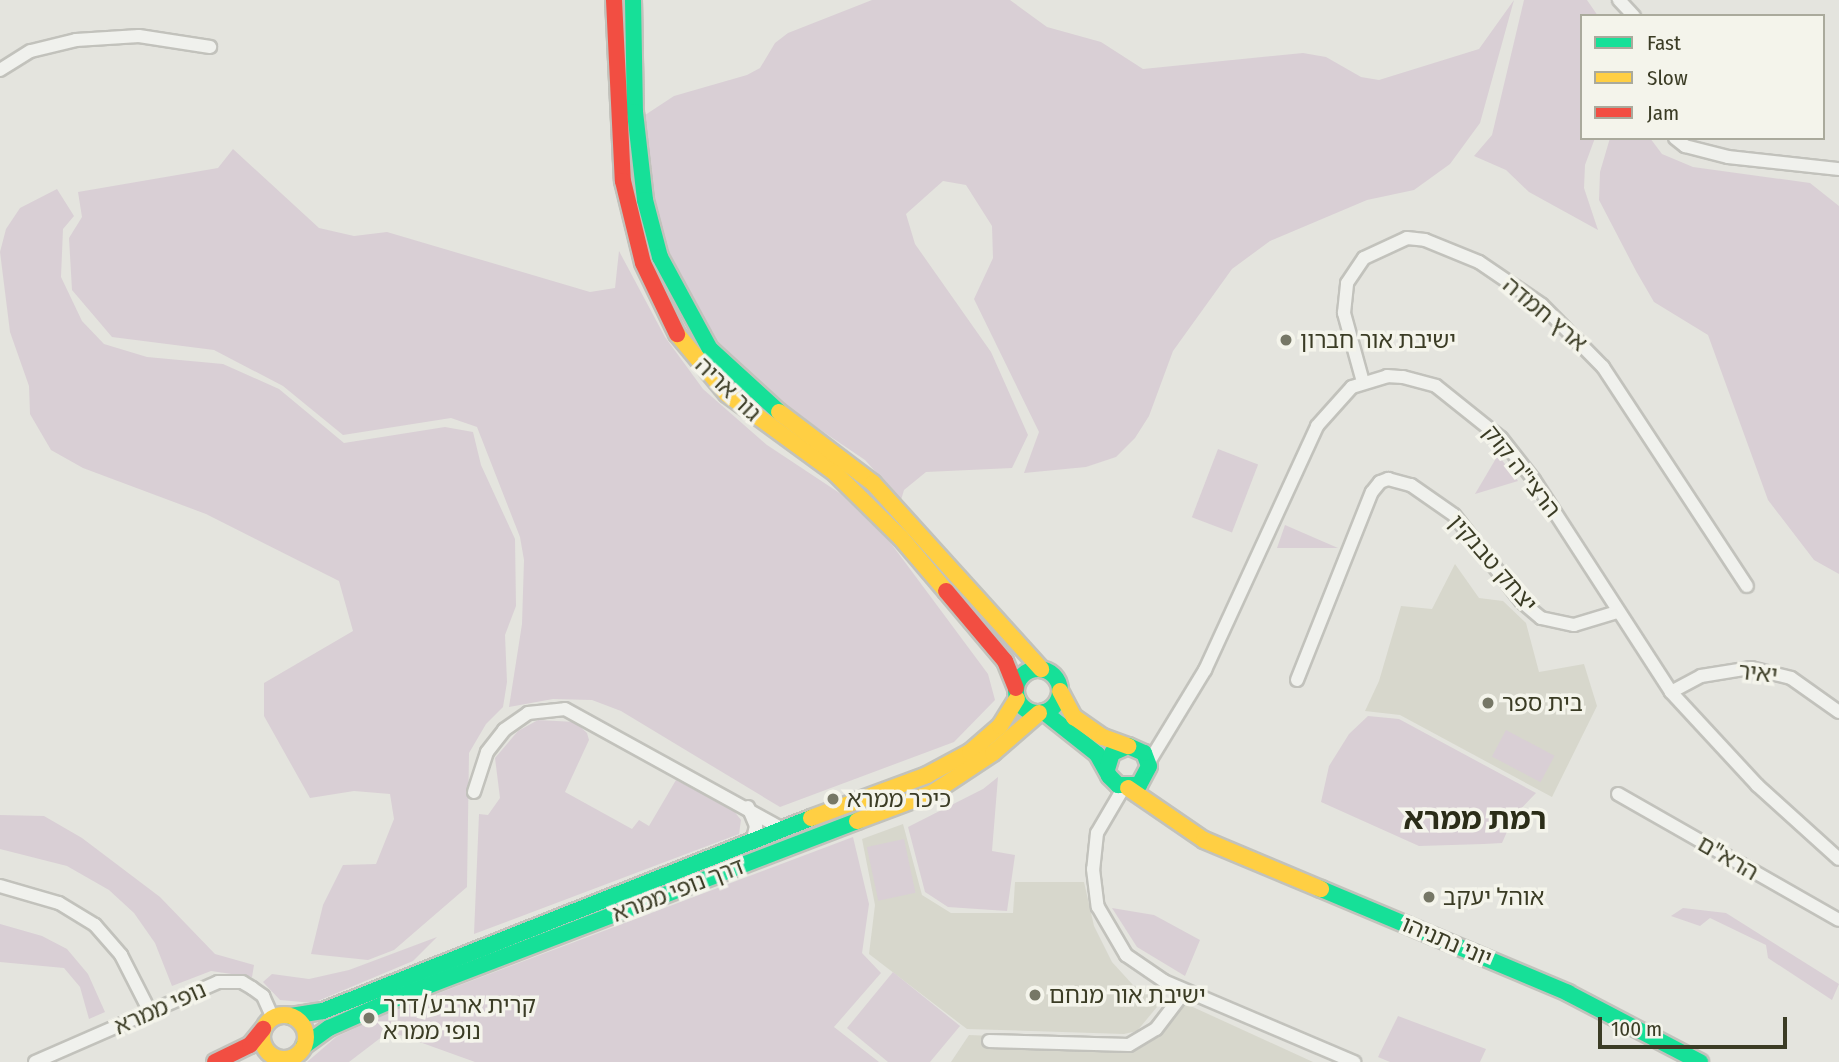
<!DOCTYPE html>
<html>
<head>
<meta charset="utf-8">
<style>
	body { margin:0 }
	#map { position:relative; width:1839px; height:1062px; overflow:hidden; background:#e4e4de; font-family:"Fira Sans Condensed","Noto Sans Hebrew",sans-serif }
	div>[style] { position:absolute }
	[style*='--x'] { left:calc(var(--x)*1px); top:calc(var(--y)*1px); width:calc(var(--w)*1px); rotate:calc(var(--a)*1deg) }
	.built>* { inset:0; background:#d7d7cc }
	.green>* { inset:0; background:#d9cfd5; transform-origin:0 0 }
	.roads { filter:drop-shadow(2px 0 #c2c2bc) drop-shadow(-2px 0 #c2c2bc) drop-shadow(0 2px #c2c2bc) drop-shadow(0 -2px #c2c2bc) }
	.street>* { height:12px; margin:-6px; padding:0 6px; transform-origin:6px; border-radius:6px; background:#f0f1ed }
	.fast>* { height:16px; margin:-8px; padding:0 8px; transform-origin:8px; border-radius:8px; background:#16e098 }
	.fast>.ring { margin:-8px; padding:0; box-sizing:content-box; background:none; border:16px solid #16e098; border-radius:50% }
	.slow>* { height:16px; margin:-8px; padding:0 8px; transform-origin:8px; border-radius:8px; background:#ffcf43 }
	.slow>.ring { margin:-8px; padding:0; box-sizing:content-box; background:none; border:16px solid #ffcf43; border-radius:50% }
	.jam>* { height:16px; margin:-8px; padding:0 8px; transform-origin:8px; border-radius:8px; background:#f24e42 }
	.dots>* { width:19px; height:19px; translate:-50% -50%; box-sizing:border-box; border:4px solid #f4f4eb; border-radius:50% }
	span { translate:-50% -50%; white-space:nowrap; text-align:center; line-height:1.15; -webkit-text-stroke:7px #f4f4eb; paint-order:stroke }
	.street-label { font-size:23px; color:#3b3c25 }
	.poi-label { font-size:23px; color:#3b3c25 }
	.left { translate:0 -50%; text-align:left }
	.district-label { font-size:30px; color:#2b2d18; font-weight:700 }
	.legend { position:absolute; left:1580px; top:14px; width:245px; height:126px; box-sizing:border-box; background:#f4f4eb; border:2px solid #aaaa9c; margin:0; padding:9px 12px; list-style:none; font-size:21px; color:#3b3c25 }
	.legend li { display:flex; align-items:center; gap:14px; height:35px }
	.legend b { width:35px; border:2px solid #aaaa9c }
	.scale { position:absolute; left:1598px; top:1017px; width:189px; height:32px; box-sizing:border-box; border:4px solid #3b3c25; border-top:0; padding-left:9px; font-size:21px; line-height:24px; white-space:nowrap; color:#3b3c25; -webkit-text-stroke:5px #f4f4eb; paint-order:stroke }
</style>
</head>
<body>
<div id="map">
	<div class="built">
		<div style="clip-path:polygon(1455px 564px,1479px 598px,1503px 601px,1526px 623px,1539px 672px,1584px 664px,1597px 706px,1552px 797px,1400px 715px,1365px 711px,1379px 681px,1401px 606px,1432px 609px)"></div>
		<div style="clip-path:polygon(903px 824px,922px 895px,951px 913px,1013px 913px,1015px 882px,1084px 882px,1094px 926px,1112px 962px,1133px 985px,1162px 1001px,1137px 1031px,1124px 1034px,967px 1029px,869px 954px,875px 905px,862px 839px)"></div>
		<div style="clip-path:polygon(1171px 997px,1313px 1062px,951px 1062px,969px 1035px,1125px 1041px,1142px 1032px)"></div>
	</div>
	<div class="green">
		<div style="clip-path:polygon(872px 0,1010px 0,1047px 27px,1101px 42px,1143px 69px,1303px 53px,1326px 57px,1361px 77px,1379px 80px,1479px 49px,1514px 0,1480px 123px,1450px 164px,1414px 190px,1367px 200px,1270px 241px,1232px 269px,1173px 351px,1149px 416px,1135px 438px,1116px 457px,1086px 467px,1024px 473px,1039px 432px,974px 299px,993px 258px,992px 226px,966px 185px,943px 181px,906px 214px,915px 244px,991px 352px,1028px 435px,1012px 468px,926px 472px,904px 490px,901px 500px,865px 460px,763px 391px,710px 339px,684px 297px,656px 225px,639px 119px,674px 96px,747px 75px,760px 68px,775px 43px,788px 33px)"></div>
		<div style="clip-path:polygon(1524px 0,1587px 0,1598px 16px,1582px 16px,1582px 138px,1595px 138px,1585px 165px,1584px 188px,1598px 230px,1529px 192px,1506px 170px,1474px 156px,1492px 135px)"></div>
		<div style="clip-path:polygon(1610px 138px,1650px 138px,1662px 154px,1693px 167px,1810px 183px,1839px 206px,1839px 574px,1814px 560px,1768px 500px,1708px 335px,1654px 302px,1636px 271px,1599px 200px,1600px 172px)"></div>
		<div style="clip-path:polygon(233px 149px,319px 228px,354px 236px,387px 232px,590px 292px,615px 288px,619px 251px,665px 337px,703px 389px,767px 445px,841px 494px,890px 542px,988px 674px,995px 700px,954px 742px,780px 807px,621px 711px,592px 700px,553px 699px,509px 707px,522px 624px,524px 560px,520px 537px,477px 427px,451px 418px,343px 435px,283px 386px,214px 350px,112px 337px,72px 290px,69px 238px,82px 217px,78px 192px,218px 168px)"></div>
		<div style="clip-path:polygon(57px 189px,74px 216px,63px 229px,61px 277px,82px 321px,104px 344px,147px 357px,223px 364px,279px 389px,344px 443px,445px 427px,473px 432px,481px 465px,515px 539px,516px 606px,505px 635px,507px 682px,503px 707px,486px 724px,469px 753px,467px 887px,394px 950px,368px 960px,311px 954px,323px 905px,343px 865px,376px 864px,394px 819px,390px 794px,354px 791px,310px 798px,264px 716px,264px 683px,353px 631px,339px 581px,206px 514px,83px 468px,51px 450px,30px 414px,29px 386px,10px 332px,0 252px,6px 229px,20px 208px)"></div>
		<div style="left:1218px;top:449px;width:43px;height:73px;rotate:21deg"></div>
		<div style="clip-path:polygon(1498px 455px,1518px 481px,1475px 494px)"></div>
		<div style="clip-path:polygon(1285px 525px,1338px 548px,1277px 548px)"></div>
		<div style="clip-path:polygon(1368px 716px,1399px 719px,1536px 793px,1514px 816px,1502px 843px,1484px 844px,1419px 846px,1321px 802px,1329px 766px,1349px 734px)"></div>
		<div style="clip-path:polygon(538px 720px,575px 722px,587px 733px,589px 740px,565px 792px,632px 829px,639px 820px,649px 826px,676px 780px,734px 811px,741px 820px,739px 834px,474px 934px,479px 814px,488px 815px,500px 798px,495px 758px,518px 731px)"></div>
		<div style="left:1506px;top:730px;width:55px;height:30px;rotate:28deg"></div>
		<div style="clip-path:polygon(998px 777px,992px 851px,1015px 855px,1007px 911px,948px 907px,925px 892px,908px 827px,983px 789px)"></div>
		<div style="clip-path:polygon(0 815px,44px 816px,82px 838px,160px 897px,215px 954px,254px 965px,252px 977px,211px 971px,172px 986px,155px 943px,134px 913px,109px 890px,67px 866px,0 849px)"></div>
		<div style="clip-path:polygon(853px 837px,869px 904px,862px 953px,881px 973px,834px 1027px,879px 1062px,475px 1062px,400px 1035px,383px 1036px,349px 1062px,307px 1062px,336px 1037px,394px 1010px)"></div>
		<div style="left:904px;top:839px;width:55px;height:38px;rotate:78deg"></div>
		<div style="clip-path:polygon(1112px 908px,1154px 915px,1200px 940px,1185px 976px,1137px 947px)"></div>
		<div style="clip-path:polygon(1683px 908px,1726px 913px,1839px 984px,1832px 1000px,1768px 958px,1766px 945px,1710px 918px,1700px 926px,1671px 916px)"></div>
		<div style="clip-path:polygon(0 924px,42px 936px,67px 949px,88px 974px,105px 1012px,89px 1019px,80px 987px,64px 968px,0 962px)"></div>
		<div style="clip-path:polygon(437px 937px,413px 961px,313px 1003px,280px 1000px,263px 982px,272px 974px,309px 979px,349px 970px)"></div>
		<div style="clip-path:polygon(893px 972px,960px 1026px,930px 1062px,888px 1062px,847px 1028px)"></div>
		<div style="clip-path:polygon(1398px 1016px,1486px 1049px,1480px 1062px,1390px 1062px,1378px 1057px)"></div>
	</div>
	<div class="roads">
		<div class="street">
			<div style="--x:1619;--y:0;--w:22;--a:47"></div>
			<div style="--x:0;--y:70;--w:36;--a:-32"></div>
			<div style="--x:31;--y:51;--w:46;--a:-13.7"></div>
			<div style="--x:76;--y:40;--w:63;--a:-3.6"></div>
			<div style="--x:139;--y:36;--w:72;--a:8.8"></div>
			<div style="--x:1675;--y:138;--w:13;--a:39"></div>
			<div style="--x:1685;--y:146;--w:44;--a:14.3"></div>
			<div style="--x:1728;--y:157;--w:112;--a:6.2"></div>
			<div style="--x:1363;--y:382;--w:72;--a:-105.4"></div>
			<div style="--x:1344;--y:313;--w:30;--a:-84"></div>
			<div style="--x:1347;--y:283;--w:30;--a:-56"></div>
			<div style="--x:1364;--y:258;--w:47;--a:-24.9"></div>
			<div style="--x:1407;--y:238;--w:18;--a:6"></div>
			<div style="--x:1425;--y:240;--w:58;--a:22.2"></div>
			<div style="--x:1479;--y:262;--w:76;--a:34.3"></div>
			<div style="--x:1542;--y:305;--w:87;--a:45.5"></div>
			<div style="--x:1603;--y:367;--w:262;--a:56.7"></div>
			<div style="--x:1297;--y:680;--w:202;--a:-68.3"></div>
			<div style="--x:1372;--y:492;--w:13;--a:-51"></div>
			<div style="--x:1380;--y:482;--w:9;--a:-21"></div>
			<div style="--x:1388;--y:479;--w:24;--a:15"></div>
			<div style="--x:1411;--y:485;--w:52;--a:34.9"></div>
			<div style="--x:1454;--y:515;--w:110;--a:52"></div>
			<div style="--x:1522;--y:602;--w:25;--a:40"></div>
			<div style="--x:1541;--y:618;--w:34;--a:12"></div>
			<div style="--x:1574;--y:625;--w:45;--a:-16.8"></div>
			<div style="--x:1671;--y:692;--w:34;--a:-28"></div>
			<div style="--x:1701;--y:676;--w:51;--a:-9.1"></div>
			<div style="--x:1751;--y:668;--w:41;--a:14"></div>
			<div style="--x:1791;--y:678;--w:59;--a:35.3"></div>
			<div style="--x:1149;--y:762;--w:108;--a:-58.7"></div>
			<div style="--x:1205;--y:670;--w:268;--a:-65.3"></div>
			<div style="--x:1317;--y:426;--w:52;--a:-48.1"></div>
			<div style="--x:1352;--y:387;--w:37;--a:-17"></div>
			<div style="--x:1387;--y:376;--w:16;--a:4"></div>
			<div style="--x:1403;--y:377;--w:34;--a:15"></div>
			<div style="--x:1436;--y:386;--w:83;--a:38.7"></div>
			<div style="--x:1501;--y:438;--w:53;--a:51.8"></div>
			<div style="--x:1534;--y:480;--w:252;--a:57.1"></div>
			<div style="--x:1671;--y:692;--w:127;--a:47.2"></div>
			<div style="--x:1757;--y:785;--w:110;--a:42.1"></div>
			<div style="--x:1124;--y:787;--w:53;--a:120.4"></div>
			<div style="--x:1097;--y:833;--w:36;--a:96"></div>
			<div style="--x:1093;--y:869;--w:38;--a:83"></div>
			<div style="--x:1098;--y:907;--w:56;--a:59.7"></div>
			<div style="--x:1126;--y:955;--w:46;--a:34.4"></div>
			<div style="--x:1164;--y:981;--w:207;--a:23.1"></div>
			<div style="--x:474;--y:792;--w:42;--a:-72"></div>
			<div style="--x:487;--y:752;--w:28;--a:-52"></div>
			<div style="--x:504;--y:730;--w:29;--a:-35"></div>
			<div style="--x:528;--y:713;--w:37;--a:-6"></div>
			<div style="--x:565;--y:709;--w:247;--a:28.9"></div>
			<div style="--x:1618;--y:794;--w:254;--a:29.7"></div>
			<div style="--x:748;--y:807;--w:21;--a:67"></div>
			<div style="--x:756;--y:826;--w:13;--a:103"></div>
			<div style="--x:0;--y:886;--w:61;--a:16.1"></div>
			<div style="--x:59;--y:903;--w:42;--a:31.4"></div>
			<div style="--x:95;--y:925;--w:40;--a:49"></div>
			<div style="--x:121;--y:955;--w:64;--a:63"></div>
			<div style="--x:989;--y:1041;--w:140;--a:1.6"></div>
			<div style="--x:1129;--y:1045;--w:31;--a:-31"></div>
			<div style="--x:1156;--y:1029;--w:48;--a:-52.7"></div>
			<div style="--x:35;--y:1062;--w:200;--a:-23.6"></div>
			<div style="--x:218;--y:982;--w:24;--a:0"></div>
			<div style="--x:242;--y:982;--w:12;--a:31"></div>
			<div style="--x:252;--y:988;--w:14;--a:36"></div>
			<div style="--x:263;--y:996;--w:24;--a:66"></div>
		</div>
		<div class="fast">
			<div style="--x:633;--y:0;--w:112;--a:89"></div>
			<div style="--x:635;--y:112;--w:89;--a:83.5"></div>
			<div style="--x:645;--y:200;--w:59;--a:75.3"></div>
			<div style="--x:660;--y:257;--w:105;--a:61.5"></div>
			<div style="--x:710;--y:349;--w:93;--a:42.4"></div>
			<div class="ring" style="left:1016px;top:669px;width:28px;height:28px"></div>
			<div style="--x:1044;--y:712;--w:68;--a:38.4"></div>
			<div style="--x:1097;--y:754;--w:25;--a:61"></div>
			<div style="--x:1109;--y:776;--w:13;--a:45"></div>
			<div style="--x:1118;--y:785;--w:21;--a:0"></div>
			<div style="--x:1139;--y:785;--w:21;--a:-62"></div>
			<div style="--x:1149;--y:766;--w:14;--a:-111"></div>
			<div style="--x:1144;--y:753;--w:17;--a:-156"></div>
			<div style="--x:1128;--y:746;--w:17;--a:156"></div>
			<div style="--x:1112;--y:753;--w:17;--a:107"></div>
			<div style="--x:1321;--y:889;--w:268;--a:22.8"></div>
			<div style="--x:1568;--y:993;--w:149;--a:27.6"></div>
			<div style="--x:291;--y:1016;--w:32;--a:-9"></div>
			<div style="--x:323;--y:1011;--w:525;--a:-21.58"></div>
			<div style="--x:304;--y:1046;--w:31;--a:-36"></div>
			<div style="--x:329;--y:1028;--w:82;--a:-23.7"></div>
			<div style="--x:404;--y:995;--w:485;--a:-21"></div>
		</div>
		<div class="slow">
			<div style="--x:677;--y:334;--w:78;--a:50.2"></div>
			<div style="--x:727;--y:394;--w:134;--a:36.2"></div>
			<div style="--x:835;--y:473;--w:93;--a:44.6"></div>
			<div style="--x:901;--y:538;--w:70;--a:49.7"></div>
			<div style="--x:779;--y:412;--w:118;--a:37.1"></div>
			<div style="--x:873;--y:483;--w:251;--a:47.9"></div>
			<div style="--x:1060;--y:691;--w:30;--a:62"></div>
			<div style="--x:1074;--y:717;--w:35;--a:35"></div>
			<div style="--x:1103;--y:737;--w:27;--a:20"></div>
			<div style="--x:1128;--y:788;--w:92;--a:34.4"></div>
			<div style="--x:1204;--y:840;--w:127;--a:22.7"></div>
			<div style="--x:811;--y:818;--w:124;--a:-20.3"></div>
			<div style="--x:927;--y:775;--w:49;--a:-28.1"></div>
			<div style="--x:970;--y:752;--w:40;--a:-41"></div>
			<div style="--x:1000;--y:726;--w:32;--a:-58"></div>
			<div style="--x:857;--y:821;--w:82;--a:-20.6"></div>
			<div style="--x:934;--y:792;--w:71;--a:-33.5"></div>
			<div style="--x:993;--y:753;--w:61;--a:-41"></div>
			<div class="ring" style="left:262px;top:1015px;width:28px;height:28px"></div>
		</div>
		<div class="jam">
			<div style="--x:614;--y:0;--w:181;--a:87.2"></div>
			<div style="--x:623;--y:181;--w:84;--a:76.3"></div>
			<div style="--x:643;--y:263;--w:79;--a:64.4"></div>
			<div style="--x:946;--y:591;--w:92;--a:49.9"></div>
			<div style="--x:1005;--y:661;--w:29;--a:68"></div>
			<div style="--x:215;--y:1062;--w:39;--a:-26"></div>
			<div style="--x:250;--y:1045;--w:21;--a:-51"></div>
		</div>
	</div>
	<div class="dots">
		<div style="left:1286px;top:340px;background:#767766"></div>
		<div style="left:1488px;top:703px;background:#767766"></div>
		<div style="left:833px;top:799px;background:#767766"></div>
		<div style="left:1429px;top:897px;background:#767766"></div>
		<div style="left:1035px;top:995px;background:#767766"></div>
		<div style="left:369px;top:1018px;background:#767766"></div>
	</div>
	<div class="street-label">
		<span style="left:1545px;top:314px;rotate:40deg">ארץ חמדה</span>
		<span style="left:728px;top:389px;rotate:44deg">גור אריה</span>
		<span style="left:1522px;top:471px;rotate:52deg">הרצי"ה קוק</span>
		<span style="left:1493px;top:563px;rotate:49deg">יצחק טבנקין</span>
		<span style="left:1758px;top:673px;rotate:6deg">יאיר</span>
		<span style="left:1728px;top:858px;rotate:30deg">הרא"ם</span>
		<span style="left:678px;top:890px;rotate:-21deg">דרך נופי ממרא</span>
		<span style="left:1447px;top:941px;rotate:23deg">יוני נתניהו</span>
		<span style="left:160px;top:1008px;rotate:-24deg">נופי ממרא</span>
	</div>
	<div class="poi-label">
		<span class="left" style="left:1300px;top:340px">ישיבת אור חברון</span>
		<span class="left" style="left:1502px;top:703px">בית ספר</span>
		<span class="left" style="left:847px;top:799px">כיכר ממרא</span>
		<span class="left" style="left:1443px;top:897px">אוהל יעקב</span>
		<span class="left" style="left:1049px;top:995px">ישיבת אור מנחם</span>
		<span class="left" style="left:383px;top:1018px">קרית ארבע/דרך<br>נופי ממרא</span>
	</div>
	<div class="district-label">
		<span style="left:1475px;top:819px">רמת ממרא</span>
	</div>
	<ul class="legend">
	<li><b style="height:9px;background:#16e098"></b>Fast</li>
	<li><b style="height:9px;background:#ffcf43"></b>Slow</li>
	<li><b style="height:9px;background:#f24e42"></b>Jam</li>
	</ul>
	<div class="scale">100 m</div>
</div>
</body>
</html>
